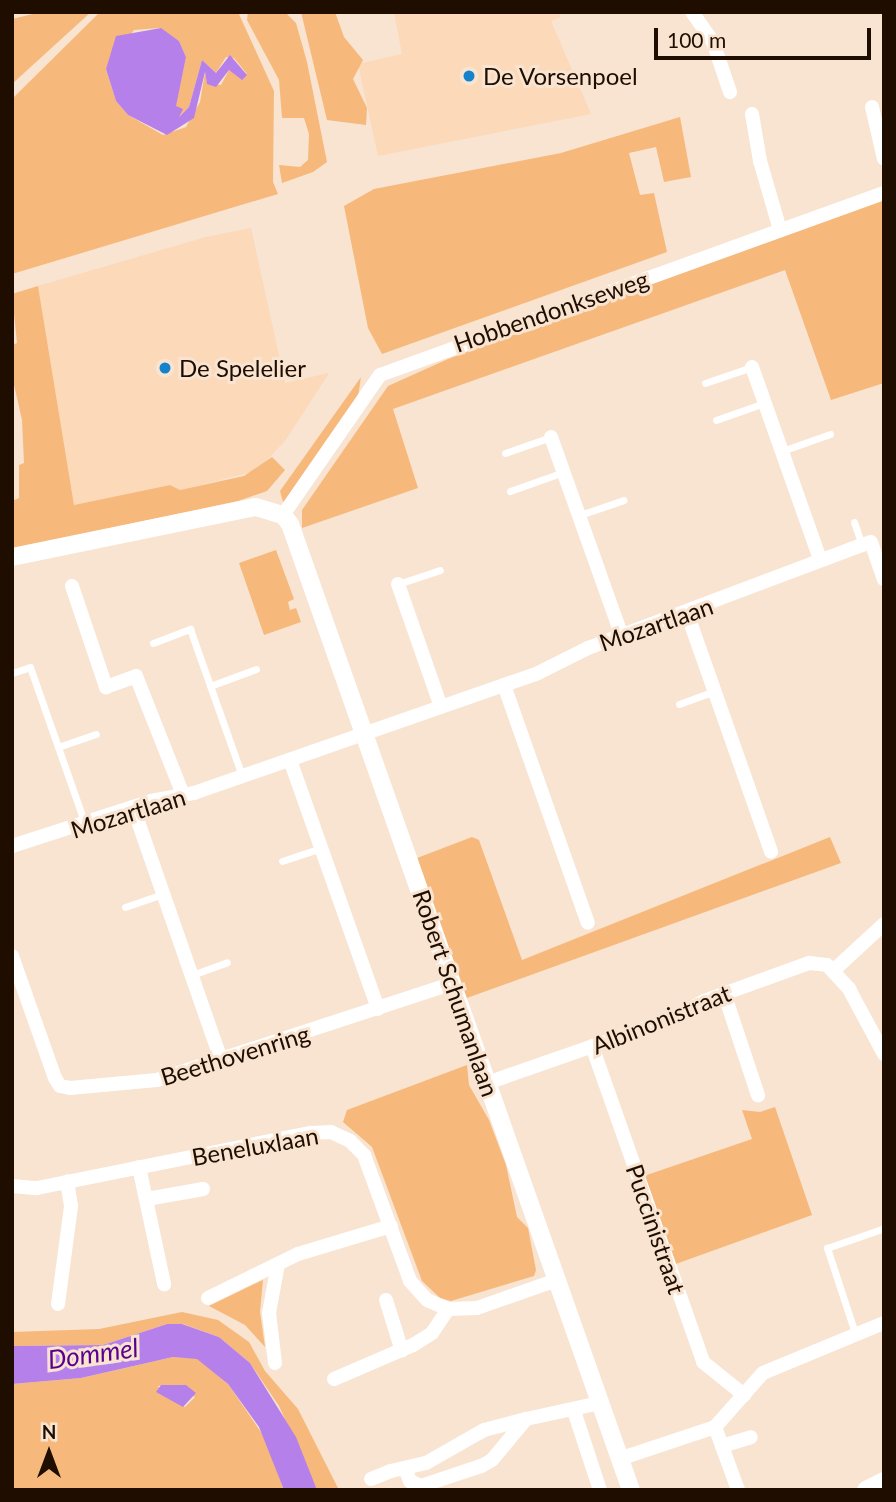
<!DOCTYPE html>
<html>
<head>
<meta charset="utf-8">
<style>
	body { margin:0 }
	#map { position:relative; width:896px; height:1502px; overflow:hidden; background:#f8e4d1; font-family:Lato,sans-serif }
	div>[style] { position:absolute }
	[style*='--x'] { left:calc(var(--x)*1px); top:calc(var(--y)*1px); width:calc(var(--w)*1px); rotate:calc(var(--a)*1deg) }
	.built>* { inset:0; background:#fbd9b9 }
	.green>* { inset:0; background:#f6b97b }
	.water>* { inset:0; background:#b680eb }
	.service>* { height:7px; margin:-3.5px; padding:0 3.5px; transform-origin:3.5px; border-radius:3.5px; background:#fff }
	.minor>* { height:14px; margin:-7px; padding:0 7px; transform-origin:7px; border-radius:7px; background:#fff }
	.tertiary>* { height:18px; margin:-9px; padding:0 9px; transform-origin:9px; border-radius:9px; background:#fff }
	.dots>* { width:19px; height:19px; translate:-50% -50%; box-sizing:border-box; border:4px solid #f8e4d1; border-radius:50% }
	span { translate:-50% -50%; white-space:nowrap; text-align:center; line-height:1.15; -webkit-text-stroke:6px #f8e4d1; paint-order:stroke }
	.poi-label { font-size:24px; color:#1f0e00 }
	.left { translate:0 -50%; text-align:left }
	.street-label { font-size:24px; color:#1f0e00 }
	.water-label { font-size:26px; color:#5a028c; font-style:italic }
	.frame { position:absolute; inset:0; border:14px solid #1f0e00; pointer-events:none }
	.north { position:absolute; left:14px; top:1418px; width:70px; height:70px; -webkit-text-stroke:5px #f8e4d1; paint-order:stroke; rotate:0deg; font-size:19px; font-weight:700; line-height:28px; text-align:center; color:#1f0e00 }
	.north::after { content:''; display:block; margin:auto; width:24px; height:32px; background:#1f0e00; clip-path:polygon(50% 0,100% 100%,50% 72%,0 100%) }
	.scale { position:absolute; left:654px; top:28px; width:217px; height:32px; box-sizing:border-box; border:4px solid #1f0e00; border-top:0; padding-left:9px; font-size:21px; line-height:24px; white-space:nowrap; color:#1f0e00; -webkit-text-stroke:5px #f8e4d1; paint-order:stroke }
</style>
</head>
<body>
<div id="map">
	<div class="built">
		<div style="clip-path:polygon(394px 12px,558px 12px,561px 17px,551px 21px,591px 114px,378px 156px,358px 64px,402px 54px)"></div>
		<div style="clip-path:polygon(251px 228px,285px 383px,329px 373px,285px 441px,256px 471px,180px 490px,169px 485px,74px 505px,38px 286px,206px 237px)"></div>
	</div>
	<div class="green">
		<div style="clip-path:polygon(41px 12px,91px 12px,12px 84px,12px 19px)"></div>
		<div style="clip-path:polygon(evenodd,100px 12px,238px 12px,274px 91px,273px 182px,278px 194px,12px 274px,12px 99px,100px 12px,160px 28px,179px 41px,186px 57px,175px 106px,178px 118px,189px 107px,202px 60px,216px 73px,226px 57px,234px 58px,247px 74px,229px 70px,221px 85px,207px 83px,205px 72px,200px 102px,186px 127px,163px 135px,128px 115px,116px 101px,106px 69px,134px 30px,160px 28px)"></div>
		<div style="clip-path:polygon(248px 12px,285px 12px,296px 23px,307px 62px,327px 162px,313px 172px,282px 183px,279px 165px,300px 167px,308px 160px,309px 134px,304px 118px,282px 118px,279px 80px,247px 20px)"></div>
		<div style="clip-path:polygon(301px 12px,335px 12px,344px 37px,363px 60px,353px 79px,367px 108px,366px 125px,327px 120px)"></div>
		<div style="clip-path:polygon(680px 117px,691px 177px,664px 182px,656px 147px,629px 153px,640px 195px,654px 193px,667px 252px,382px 354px,368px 328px,344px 206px,374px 189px,561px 153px)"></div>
		<div style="clip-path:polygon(884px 197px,884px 383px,831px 400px,785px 270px,393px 409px,418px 488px,302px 528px,302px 510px,388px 386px,448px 359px)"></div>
		<div style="clip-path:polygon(38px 286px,74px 505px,170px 485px,180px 490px,244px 476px,272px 457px,285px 470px,267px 491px,238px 501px,12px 549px,12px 501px,19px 498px,19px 465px,24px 463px,22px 420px,12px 376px,12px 345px,17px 343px,12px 294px)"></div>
		<div style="clip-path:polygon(361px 377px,358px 397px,293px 494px,283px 502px,280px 491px)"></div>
		<div style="clip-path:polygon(276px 550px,294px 599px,288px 602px,290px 610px,296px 608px,301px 622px,264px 635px,239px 563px)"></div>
		<div style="clip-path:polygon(472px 837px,479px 840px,522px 960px,830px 837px,841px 863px,464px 999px,417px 858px)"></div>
		<div style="clip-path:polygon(467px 1065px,469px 1085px,489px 1120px,506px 1165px,517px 1217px,528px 1228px,536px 1270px,534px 1276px,451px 1301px,440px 1298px,422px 1281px,372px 1147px,343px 1122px,347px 1110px)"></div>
		<div style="clip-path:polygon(775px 1107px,812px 1215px,673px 1265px,641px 1177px,752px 1139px,742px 1110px,760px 1112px)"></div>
		<div style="clip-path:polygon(263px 1280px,260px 1312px,265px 1347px,245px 1325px,209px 1306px)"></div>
		<div style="clip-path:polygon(182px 1312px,218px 1320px,249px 1342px,265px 1371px,298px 1409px,339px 1490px,317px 1490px,279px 1406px,250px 1363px,219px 1337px,183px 1324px,167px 1324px,103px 1345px,12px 1346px,12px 1332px,99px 1329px)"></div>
		<div style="clip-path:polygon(evenodd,173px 1357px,197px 1358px,228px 1384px,265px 1438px,284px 1490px,12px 1490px,12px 1384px,81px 1378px,173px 1357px,167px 1385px,195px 1397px,185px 1407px,162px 1394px,158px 1386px,167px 1385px)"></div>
	</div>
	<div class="water">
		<div style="clip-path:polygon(161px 28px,179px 41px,186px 57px,176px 106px,183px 109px,179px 117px,189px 107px,202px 60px,216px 73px,230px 55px,247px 75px,242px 80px,229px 70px,216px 87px,207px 84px,205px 72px,194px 118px,167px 135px,128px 115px,116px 101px,106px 69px,116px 36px)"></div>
		<div style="clip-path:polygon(167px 1324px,182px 1324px,219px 1337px,250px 1363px,296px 1437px,317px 1490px,284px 1490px,259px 1427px,228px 1384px,197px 1359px,173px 1357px,81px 1378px,12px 1384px,12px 1346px,103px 1345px)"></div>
		<div style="clip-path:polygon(161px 1385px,186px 1385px,196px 1393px,183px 1407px,156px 1392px)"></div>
	</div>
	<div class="service">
		<div style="--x:705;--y:383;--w:50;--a:-18.8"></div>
		<div style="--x:716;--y:420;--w:51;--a:-19.5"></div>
		<div style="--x:782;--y:451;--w:51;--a:-19.5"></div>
		<div style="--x:505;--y:453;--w:49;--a:-19.2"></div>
		<div style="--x:510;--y:491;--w:57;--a:-19.4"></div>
		<div style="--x:580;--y:515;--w:46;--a:-18.8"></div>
		<div style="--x:854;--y:522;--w:24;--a:71"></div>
		<div style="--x:398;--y:584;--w:44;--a:-18.4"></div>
		<div style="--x:153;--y:643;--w:40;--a:-21"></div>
		<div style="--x:190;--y:629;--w:156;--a:70.5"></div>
		<div style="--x:12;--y:673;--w:19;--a:-18"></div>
		<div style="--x:30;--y:667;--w:166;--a:70.7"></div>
		<div style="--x:210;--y:686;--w:49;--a:-20.3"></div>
		<div style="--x:679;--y:704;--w:37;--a:-20"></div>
		<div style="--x:58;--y:747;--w:40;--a:-18.9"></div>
		<div style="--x:282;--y:861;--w:41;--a:-18.4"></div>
		<div style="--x:125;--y:907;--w:40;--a:-18.9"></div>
		<div style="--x:192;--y:975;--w:37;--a:-20"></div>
		<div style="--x:856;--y:1336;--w:93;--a:-108.2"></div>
		<div style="--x:827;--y:1248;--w:58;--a:-19.1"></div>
	</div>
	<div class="minor">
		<div style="--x:692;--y:12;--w:37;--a:55"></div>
		<div style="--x:713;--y:42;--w:53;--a:71.2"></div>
		<div style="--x:872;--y:107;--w:53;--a:77"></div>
		<div style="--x:752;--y:114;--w:48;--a:80.3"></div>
		<div style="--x:760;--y:161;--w:72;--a:73.8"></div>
		<div style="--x:752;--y:367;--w:204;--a:70.5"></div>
		<div style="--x:551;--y:437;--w:211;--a:70.4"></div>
		<div style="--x:283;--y:515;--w:170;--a:-55.3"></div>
		<div style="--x:380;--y:375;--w:536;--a:-19.86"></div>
		<div style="--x:398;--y:584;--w:130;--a:70.7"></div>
		<div style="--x:72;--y:586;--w:107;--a:71.4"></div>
		<div style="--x:106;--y:687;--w:32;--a:-20"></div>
		<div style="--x:136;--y:676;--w:128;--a:68.4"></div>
		<div style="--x:687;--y:613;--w:253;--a:70.6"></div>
		<div style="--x:504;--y:685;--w:252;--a:70.6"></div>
		<div style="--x:290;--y:760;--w:264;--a:70.5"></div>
		<div style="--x:133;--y:807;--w:267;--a:70.8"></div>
		<div style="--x:12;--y:846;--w:146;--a:-17.9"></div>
		<div style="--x:151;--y:801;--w:44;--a:-10.5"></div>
		<div style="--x:194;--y:793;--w:364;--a:-19.2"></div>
		<div style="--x:538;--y:673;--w:56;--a:-26.6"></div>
		<div style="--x:588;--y:648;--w:293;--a:-20.6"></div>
		<div style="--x:862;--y:545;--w:9;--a:-18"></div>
		<div style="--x:871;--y:542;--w:39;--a:71"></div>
		<div style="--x:12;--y:956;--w:129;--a:70.6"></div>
		<div style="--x:55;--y:1078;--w:9;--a:58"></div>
		<div style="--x:60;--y:1086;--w:10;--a:11"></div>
		<div style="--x:70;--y:1088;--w:87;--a:-5.3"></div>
		<div style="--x:157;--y:1080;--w:311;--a:-18.1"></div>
		<div style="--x:833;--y:971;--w:69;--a:-42.7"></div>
		<div style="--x:724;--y:993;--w:108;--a:71.6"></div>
		<div style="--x:592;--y:1046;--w:335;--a:70.6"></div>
		<div style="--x:703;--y:1362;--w:53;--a:38.8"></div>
		<div style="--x:487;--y:1083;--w:200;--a:-19.2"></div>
		<div style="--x:676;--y:1017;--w:32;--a:-30"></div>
		<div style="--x:704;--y:1001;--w:112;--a:-19.9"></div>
		<div style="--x:809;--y:963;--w:18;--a:6"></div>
		<div style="--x:827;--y:965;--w:33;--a:47"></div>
		<div style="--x:849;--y:989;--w:74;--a:61.7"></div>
		<div style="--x:139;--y:1167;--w:120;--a:77.9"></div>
		<div style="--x:12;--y:1186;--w:25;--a:5"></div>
		<div style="--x:37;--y:1188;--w:279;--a:-11.4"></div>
		<div style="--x:311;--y:1133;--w:20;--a:-3"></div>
		<div style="--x:331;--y:1132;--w:21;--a:25"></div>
		<div style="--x:350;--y:1141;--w:20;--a:45"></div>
		<div style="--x:364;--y:1155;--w:134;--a:69.9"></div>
		<div style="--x:410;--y:1281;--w:25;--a:48"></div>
		<div style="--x:427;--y:1300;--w:23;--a:23"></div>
		<div style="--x:448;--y:1309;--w:29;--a:-2"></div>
		<div style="--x:477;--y:1308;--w:85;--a:-19.3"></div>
		<div style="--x:147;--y:1199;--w:57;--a:-10.1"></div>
		<div style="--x:208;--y:1298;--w:100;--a:-26.1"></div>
		<div style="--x:298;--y:1254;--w:97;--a:-16.8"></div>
		<div style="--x:386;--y:1300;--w:53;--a:72.6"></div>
		<div style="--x:58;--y:1304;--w:99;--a:-82.4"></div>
		<div style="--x:71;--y:1206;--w:25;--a:-99"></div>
		<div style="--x:275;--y:1363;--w:50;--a:-96.8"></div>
		<div style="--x:269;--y:1313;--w:50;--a:-79.6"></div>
		<div style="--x:334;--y:1379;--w:86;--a:-23.3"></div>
		<div style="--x:413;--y:1345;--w:22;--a:-32"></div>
		<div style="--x:432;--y:1333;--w:29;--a:-56"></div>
		<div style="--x:574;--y:1411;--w:83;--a:71.8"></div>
		<div style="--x:526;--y:1419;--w:76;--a:-12.2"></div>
		<div style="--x:715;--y:1427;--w:67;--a:69.9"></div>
		<div style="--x:722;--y:1446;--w:30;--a:-17"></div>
		<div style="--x:619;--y:1459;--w:101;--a:-18.4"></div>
		<div style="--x:715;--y:1427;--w:72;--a:-48.4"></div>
		<div style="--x:763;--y:1373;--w:131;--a:-22.5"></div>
		<div style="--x:371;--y:1479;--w:22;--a:-22"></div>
		<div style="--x:391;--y:1471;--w:36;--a:-13"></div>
		<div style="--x:426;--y:1463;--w:67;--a:-29.6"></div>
		<div style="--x:484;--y:1430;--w:43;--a:-14.7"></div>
		<div style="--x:526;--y:1419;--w:53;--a:129.7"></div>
		<div style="--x:492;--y:1460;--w:13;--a:151"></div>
		<div style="--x:481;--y:1466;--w:63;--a:161.6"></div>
		<div style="--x:421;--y:1486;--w:12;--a:-156"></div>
		<div style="--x:410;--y:1481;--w:14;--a:-111"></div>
	</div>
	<div class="tertiary">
		<div style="--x:12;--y:557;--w:249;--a:-11.6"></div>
		<div style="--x:256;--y:507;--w:28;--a:17"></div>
		<div style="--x:283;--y:515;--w:11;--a:52"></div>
		<div style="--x:290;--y:524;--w:1024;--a:70.56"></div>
		<div style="--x:866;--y:1490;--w:20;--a:-27"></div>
	</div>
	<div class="dots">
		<div style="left:469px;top:76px;background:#1782cc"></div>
		<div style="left:165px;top:368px;background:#1782cc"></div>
	</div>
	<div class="poi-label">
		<span class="left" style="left:483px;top:76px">De Vorsenpoel</span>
		<span class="left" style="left:179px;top:368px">De Spelelier</span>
	</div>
	<div class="street-label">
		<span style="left:551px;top:311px;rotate:-19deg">Hobbendonkseweg</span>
		<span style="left:656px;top:624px;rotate:-19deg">Mozartlaan</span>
		<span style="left:128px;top:813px;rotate:-17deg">Mozartlaan</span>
		<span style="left:456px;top:993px;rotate:71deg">Robert Schumanlaan</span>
		<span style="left:661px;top:1019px;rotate:-22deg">Albinonistraat</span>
		<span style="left:235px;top:1055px;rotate:-17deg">Beethovenring</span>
		<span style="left:255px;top:1146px;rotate:-10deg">Beneluxlaan</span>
		<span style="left:656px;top:1229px;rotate:71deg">Puccinistraat</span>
	</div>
	<div class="water-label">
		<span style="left:93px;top:1354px;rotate:-8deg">Dommel</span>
	</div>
	<div class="frame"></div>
	<div class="north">N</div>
	<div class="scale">100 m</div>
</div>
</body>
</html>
